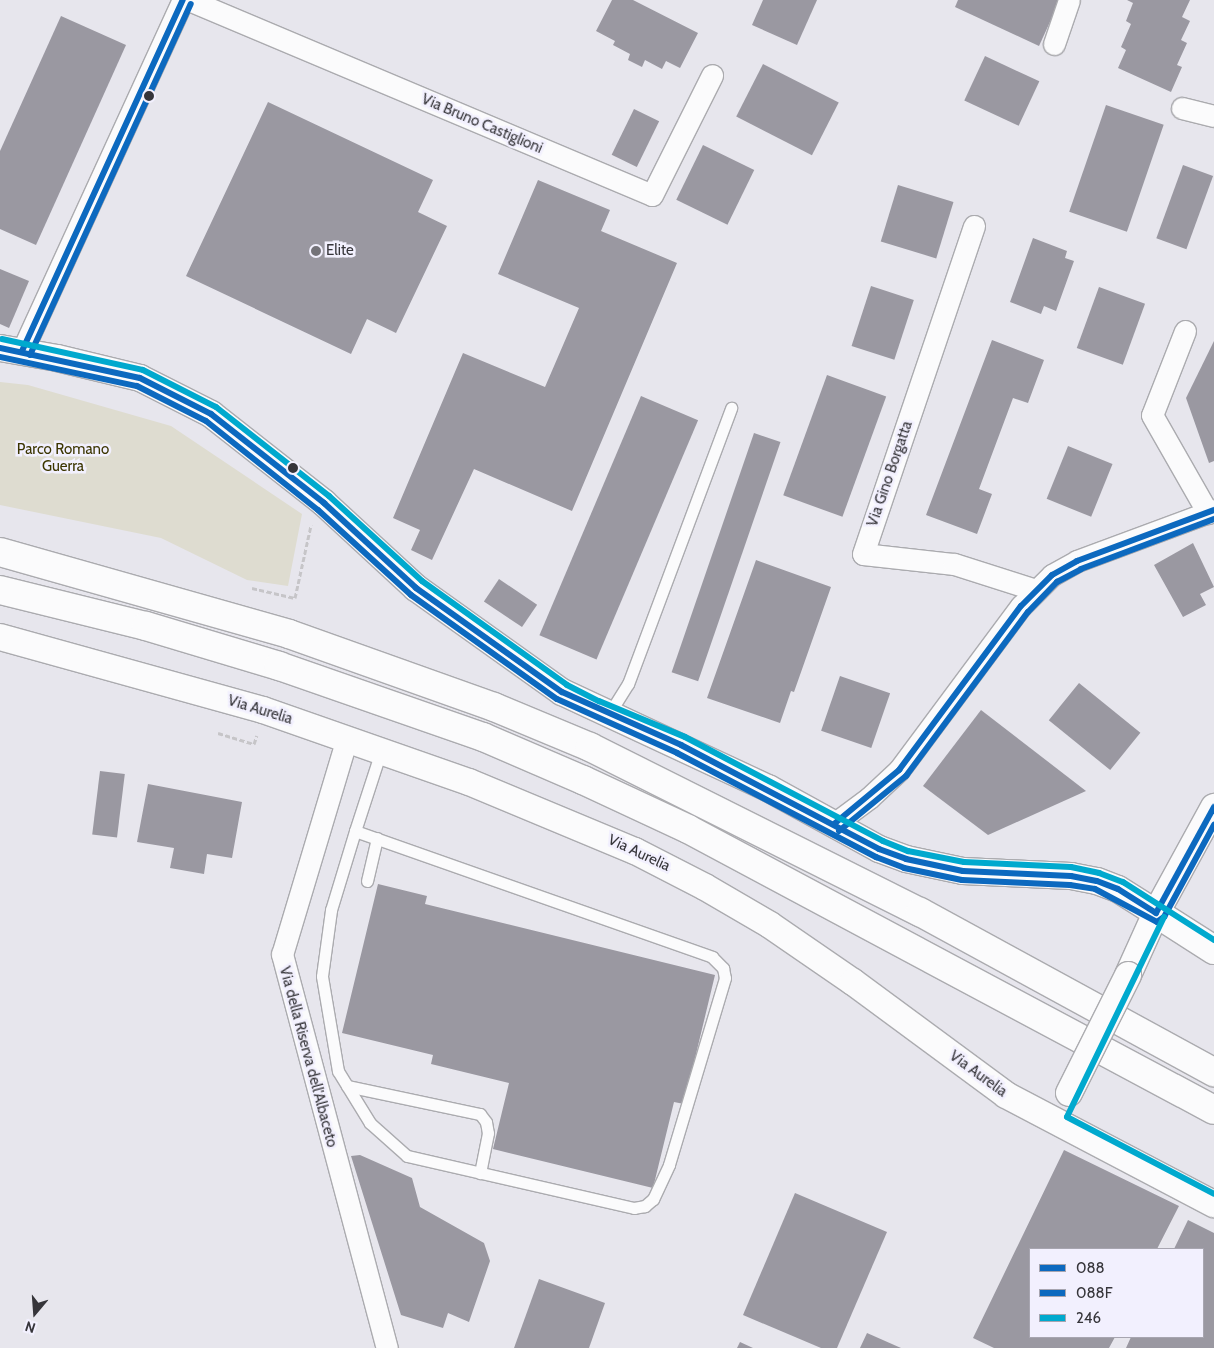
<!DOCTYPE html>
<html>
<head>
<meta charset="utf-8">
<style>
	body { margin:0 }
	#map { position:relative; width:1214px; height:1348px; overflow:hidden; background:#e7e6ed; font-family:Cabin,sans-serif }
	div>[style] { position:absolute }
	[style*='--x'] { left:calc(var(--x)*1px); top:calc(var(--y)*1px); width:calc(var(--w)*1px); rotate:calc(var(--a)*1deg) }
	.green>* { inset:0; background:#dedcd0 }
	.building>* { inset:0; background:#9a98a1; transform-origin:0 0 }
	.path>* { height:3px; margin-top:-1.5px; transform-origin:0; background:repeating-linear-gradient(90deg,#c6c5c8 0 5px,transparent 0 7.5px) }
	.roads { filter:drop-shadow(1px 0 #ababaf) drop-shadow(-1px 0 #ababaf) drop-shadow(0 1px #ababaf) drop-shadow(0 -1px #ababaf) }
	.service>* { height:11px; margin:-5.5px; padding:0 5.5px; transform-origin:5.5px; border-radius:5.5px; background:#fbfbfc }
	.minor>* { height:21px; margin:-10.5px; padding:0 10.5px; transform-origin:10.5px; border-radius:10.5px; background:#fbfbfc }
	.tertiary>* { height:26px; margin:-13px; padding:0 13px; transform-origin:13px; border-radius:13px; background:#fbfbfc }
	.trunk>* { height:28px; margin:-14px; padding:0 14px; transform-origin:14px; border-radius:14px; background:#fbfbfc }
	.bridges { filter:drop-shadow(1px 0 #ababaf) drop-shadow(-1px 0 #ababaf) drop-shadow(0 1px #ababaf) drop-shadow(0 -1px #ababaf) }
	.tertiary-bridge>* { height:26px; margin:-13px; padding:0 13px; transform-origin:13px; border-radius:13px; background:#fbfbfc }
	.bus-1>* { height:6px; margin:-3px; padding:0 3px; transform-origin:3px; border-radius:3px; background:#0c69bf }
	.bus-2>* { height:6px; margin:-3px; padding:0 3px; transform-origin:3px; border-radius:3px; background:#0c69bf }
	.bus-3>* { height:6px; margin:-3px; padding:0 3px; transform-origin:3px; border-radius:3px; background:#00a9ce }
	.dots>* { width:14px; height:14px; translate:-50% -50%; box-sizing:border-box; border:2px solid #f2f0fe; border-radius:50% }
	span { translate:-50% -50%; white-space:nowrap; text-align:center; line-height:1.15; -webkit-text-stroke:5px #f2f0fe; paint-order:stroke }
	.street-label { font-size:15px; color:#36353a }
	.poi-label { font-size:15px; color:#36353a }
	.left { translate:0 -50%; text-align:left }
	.park-label { font-size:15px; color:#3b3500 }
	.legend { position:absolute; left:1029px; top:1248px; width:175px; height:90px; box-sizing:border-box; background:#f2f0fe; border:1px solid #a7a5b0; margin:0; padding:6px 9px; list-style:none; font-size:15px; color:#36353a }
	.legend li { display:flex; align-items:center; gap:10px; height:25px }
	.legend b { width:25px; border:1px solid #a7a5b0 }
	.north { position:absolute; left:10px; top:1288px; width:50px; height:50px; -webkit-text-stroke:4px #f2f0fe; paint-order:stroke; rotate:198deg; font-size:14px; font-weight:700; line-height:20px; text-align:center; color:#36353a }
	.north::after { content:''; display:block; margin:auto; width:18px; height:22px; background:#36353a; clip-path:polygon(50% 0,100% 100%,50% 72%,0 100%) }
</style>
</head>
<body>
<div id="map">
	<div class="green">
		<div style="clip-path:polygon(0 382px,28px 385px,171px 426px,302px 514px,288px 586px,247px 580px,161px 538px,0 505px)"></div>
	</div>
	<div class="building">
		<div style="clip-path:polygon(612px 0,633px 0,698px 33px,680px 68px,666px 61px,662px 69px,645px 60px,642px 67px,628px 60px,630px 54px,613px 45px,615px 41px,596px 31px)"></div>
		<div style="clip-path:polygon(763px 0,817px 0,797px 45px,752px 25px)"></div>
		<div style="clip-path:polygon(958px 0,1060px 0,1039px 46px,955px 7px)"></div>
		<div style="clip-path:polygon(1127px 0,1190px 0,1182px 17px,1190px 21px,1181px 40px,1187px 43px,1177px 65px,1182px 67px,1171px 92px,1118px 68px,1126px 50px,1121px 47px,1131px 24px,1126px 21px,1133px 3px)"></div>
		<div style="clip-path:polygon(61px 16px,126px 45px,36px 245px,0 229px,0 151px)"></div>
		<div style="left:985px;top:56px;width:60px;height:49px;rotate:25deg"></div>
		<div style="left:763px;top:64px;width:85px;height:59px;rotate:27deg"></div>
		<div style="clip-path:polygon(268px 102px,433px 180px,418px 212px,447px 226px,396px 333px,367px 319px,351px 354px,186px 276px)"></div>
		<div style="left:1106px;top:105px;width:61px;height:113px;rotate:19deg"></div>
		<div style="left:634px;top:109px;width:28px;height:51px;rotate:26deg"></div>
		<div style="left:703px;top:145px;width:57px;height:61px;rotate:26deg"></div>
		<div style="left:1183px;top:165px;width:32px;height:78px;rotate:20deg"></div>
		<div style="clip-path:polygon(538px 180px,610px 210px,601px 231px,677px 263px,572px 511px,474px 469px,432px 560px,411px 550px,420px 530px,393px 518px,463px 353px,545px 387px,579px 308px,498px 274px)"></div>
		<div style="left:898px;top:185px;width:58px;height:59px;rotate:17deg"></div>
		<div style="clip-path:polygon(1033px 238px,1067px 251px,1065px 258px,1074px 261px,1056px 311px,1044px 306px,1041px 314px,1010px 302px)"></div>
		<div style="clip-path:polygon(0 269px,29px 281px,9px 328px,0 324px)"></div>
		<div style="left:871px;top:286px;width:45px;height:63px;rotate:18deg"></div>
		<div style="left:1099px;top:287px;width:49px;height:65px;rotate:20deg"></div>
		<div style="clip-path:polygon(992px 340px,1044px 360px,1028px 403px,1013px 398px,979px 489px,992px 494px,977px 534px,926px 515px)"></div>
		<div style="clip-path:polygon(1214px 341px,1214px 461px,1209px 463px,1186px 398px)"></div>
		<div style="left:827px;top:375px;width:63px;height:128px;rotate:20deg"></div>
		<div style="left:641px;top:396px;width:62px;height:260px;rotate:23deg"></div>
		<div style="left:754px;top:433px;width:28px;height:253px;rotate:19deg"></div>
		<div style="left:1068px;top:446px;width:48px;height:57px;rotate:22deg"></div>
		<div style="clip-path:polygon(1193px 543px,1214px 587px,1200px 594px,1206px 605px,1183px 617px,1154px 565px)"></div>
		<div style="clip-path:polygon(756px 560px,831px 587px,794px 692px,791px 691px,780px 723px,707px 698px)"></div>
		<div style="left:499px;top:579px;width:46px;height:27px;rotate:34deg"></div>
		<div style="left:840px;top:676px;width:53px;height:58px;rotate:19deg"></div>
		<div style="left:1079px;top:683px;width:79px;height:48px;rotate:39deg"></div>
		<div style="clip-path:polygon(981px 710px,1086px 791px,988px 835px,923px 786px)"></div>
		<div style="left:100px;top:771px;width:25px;height:64px;rotate:7deg"></div>
		<div style="clip-path:polygon(148px 784px,242px 802px,232px 858px,207px 854px,204px 874px,170px 868px,174px 848px,137px 842px)"></div>
		<div style="clip-path:polygon(378px 884px,427px 896px,425px 904px,715px 975px,684px 1104px,674px 1102px,653px 1188px,493px 1149px,509px 1083px,431px 1064px,433px 1055px,342px 1033px)"></div>
		<div style="clip-path:polygon(1064px 1150px,1179px 1206px,1157px 1249px,1030px 1249px,1030px 1337px,1115px 1337px,1109px 1348px,994px 1348px,973px 1338px)"></div>
		<div style="clip-path:polygon(360px 1155px,412px 1178px,420px 1207px,484px 1243px,490px 1261px,469px 1322px,448px 1313px,443px 1328px,401px 1315px,351px 1156px)"></div>
		<div style="clip-path:polygon(795px 1193px,887px 1232px,837px 1348px,821px 1348px,743px 1315px)"></div>
		<div style="clip-path:polygon(1188px 1220px,1214px 1233px,1214px 1348px,1126px 1348px,1131px 1337px,1203px 1337px,1203px 1249px,1174px 1249px)"></div>
		<div style="clip-path:polygon(539px 1279px,605px 1303px,589px 1348px,514px 1348px)"></div>
		<div style="clip-path:polygon(867px 1333px,901px 1348px,860px 1348px)"></div>
		<div style="clip-path:polygon(740px 1342px,753px 1348px,737px 1348px)"></div>
	</div>
	<div class="path">
		<div style="--x:252;--y:588;--w:44;--a:13.1"></div>
		<div style="--x:295;--y:598;--w:75;--a:-77.6"></div>
		<div style="--x:218;--y:733;--w:38;--a:17"></div>
		<div style="--x:254;--y:744;--w:9;--a:-72"></div>
	</div>
	<div class="roads">
		<div class="service">
			<div style="--x:609;--y:714;--w:36;--a:-58"></div>
			<div style="--x:628;--y:684;--w:295;--a:-69.5"></div>
			<div style="--x:355;--y:831;--w:379;--a:19.4"></div>
			<div style="--x:712;--y:957;--w:16;--a:45"></div>
			<div style="--x:723;--y:968;--w:10;--a:79"></div>
			<div style="--x:725;--y:978;--w:195;--a:106.7"></div>
			<div style="--x:669;--y:1165;--w:38;--a:115"></div>
			<div style="--x:653;--y:1199;--w:11;--a:139"></div>
			<div style="--x:645;--y:1206;--w:11;--a:170"></div>
			<div style="--x:634;--y:1208;--w:233;--a:-167.1"></div>
			<div style="--x:407;--y:1156;--w:50;--a:-138.3"></div>
			<div style="--x:370;--y:1123;--w:61;--a:-121.6"></div>
			<div style="--x:338;--y:1071;--w:96;--a:-99.6"></div>
			<div style="--x:322;--y:976;--w:67;--a:-82.2"></div>
			<div style="--x:331;--y:910;--w:83;--a:-73.1"></div>
			<div style="--x:355;--y:831;--w:84;--a:-72"></div>
			<div style="--x:367;--y:881;--w:44;--a:-76.9"></div>
			<div style="--x:347;--y:1086;--w:136;--a:11.9"></div>
			<div style="--x:480;--y:1114;--w:10;--a:53"></div>
			<div style="--x:486;--y:1122;--w:11;--a:80"></div>
			<div style="--x:488;--y:1133;--w:41;--a:101.3"></div>
		</div>
		<div class="minor">
			<div style="--x:189;--y:0;--w:502;--a:22.84"></div>
			<div style="--x:652;--y:195;--w:134;--a:-63.4"></div>
			<div style="--x:1054;--y:44;--w:46;--a:-71.2"></div>
			<div style="--x:1182;--y:108;--w:33;--a:14"></div>
			<div style="--x:974;--y:226;--w:346;--a:108.7"></div>
			<div style="--x:863;--y:554;--w:92;--a:6.3"></div>
			<div style="--x:954;--y:564;--w:86;--a:17.6"></div>
			<div style="--x:1185;--y:331;--w:90;--a:111.4"></div>
			<div style="--x:1152;--y:415;--w:113;--a:60.3"></div>
			<div style="--x:22;--y:351;--w:386;--a:-65.4"></div>
			<div style="--x:347;--y:738;--w:226;--a:106.7"></div>
			<div style="--x:282;--y:954;--w:408;--a:75.1"></div>
			<div style="--x:834;--y:824;--w:44;--a:-36.6"></div>
			<div style="--x:869;--y:798;--w:41;--a:-43"></div>
			<div style="--x:899;--y:770;--w:204;--a:-53.4"></div>
			<div style="--x:1021;--y:606;--w:44;--a:-45"></div>
			<div style="--x:1052;--y:575;--w:29;--a:-29"></div>
			<div style="--x:1077;--y:561;--w:146;--a:-20.4"></div>
		</div>
		<div class="tertiary">
			<div style="--x:0;--y:348;--w:58;--a:10"></div>
			<div style="--x:57;--y:358;--w:85;--a:13.5"></div>
			<div style="--x:140;--y:378;--w:80;--a:26.9"></div>
			<div style="--x:211;--y:414;--w:144;--a:38.2"></div>
			<div style="--x:324;--y:503;--w:125;--a:42.7"></div>
			<div style="--x:416;--y:588;--w:179;--a:35.5"></div>
			<div style="--x:562;--y:692;--w:227;--a:25"></div>
			<div style="--x:768;--y:788;--w:127;--a:28.8"></div>
			<div style="--x:879;--y:849;--w:29;--a:20"></div>
			<div style="--x:906;--y:859;--w:58;--a:11.9"></div>
			<div style="--x:963;--y:871;--w:108;--a:2.7"></div>
			<div style="--x:1071;--y:876;--w:26;--a:11"></div>
			<div style="--x:1097;--y:881;--w:22;--a:21"></div>
			<div style="--x:1118;--y:889;--w:45;--a:32.3"></div>
			<div style="--x:0;--y:637;--w:273;--a:15.5"></div>
			<div style="--x:263;--y:710;--w:218;--a:19.3"></div>
			<div style="--x:469;--y:782;--w:180;--a:22.6"></div>
			<div style="--x:635;--y:851;--w:79;--a:27.2"></div>
			<div style="--x:705;--y:887;--w:75;--a:30.3"></div>
			<div style="--x:770;--y:925;--w:101;--a:34.5"></div>
			<div style="--x:853;--y:982;--w:190;--a:36.4"></div>
			<div style="--x:1006;--y:1095;--w:235;--a:27.7"></div>
			<div style="--x:1128;--y:975;--w:68;--a:-65.7"></div>
			<div style="--x:1156;--y:913;--w:121;--a:-61.3"></div>
		</div>
		<div class="trunk">
			<div style="--x:0;--y:552;--w:300;--a:15.8"></div>
			<div style="--x:289;--y:634;--w:218;--a:19.6"></div>
			<div style="--x:494;--y:707;--w:104;--a:22.6"></div>
			<div style="--x:590;--y:747;--w:369;--a:26.6"></div>
			<div style="--x:920;--y:912;--w:335;--a:28.6"></div>
			<div style="--x:0;--y:590;--w:150;--a:13.9"></div>
			<div style="--x:146;--y:626;--w:139;--a:16.7"></div>
			<div style="--x:279;--y:666;--w:216;--a:19.2"></div>
			<div style="--x:483;--y:737;--w:109;--a:23.3"></div>
			<div style="--x:583;--y:780;--w:116;--a:25"></div>
			<div style="--x:688;--y:829;--w:596;--a:28.11"></div>
			<div style="--x:1156;--y:913;--w:69;--a:32.5"></div>
		</div>
	</div>
	<div class="bridges">
		<div class="tertiary-bridge">
			<div style="--x:1069;--y:1093;--w:132;--a:-63.4"></div>
		</div>
	</div>
	<div class="bus-1">
		<div style="--x:0;--y:348;--w:143;--a:12.1"></div>
		<div style="--x:140;--y:378;--w:80;--a:26.9"></div>
		<div style="--x:211;--y:414;--w:144;--a:38.2"></div>
		<div style="--x:324;--y:503;--w:125;--a:42.7"></div>
		<div style="--x:416;--y:588;--w:179;--a:35.5"></div>
		<div style="--x:562;--y:692;--w:130;--a:24"></div>
		<div style="--x:681;--y:745;--w:224;--a:27.7"></div>
		<div style="--x:879;--y:849;--w:29;--a:20"></div>
		<div style="--x:906;--y:859;--w:58;--a:11.9"></div>
		<div style="--x:963;--y:871;--w:108;--a:2.7"></div>
		<div style="--x:1071;--y:876;--w:26;--a:11"></div>
		<div style="--x:1097;--y:881;--w:22;--a:21"></div>
		<div style="--x:1118;--y:889;--w:45;--a:32.3"></div>
		<div style="--x:1156;--y:913;--w:121;--a:-61.3"></div>
		<div style="--x:22;--y:351;--w:386;--a:-65.4"></div>
		<div style="--x:834;--y:824;--w:85;--a:-39.7"></div>
		<div style="--x:899;--y:770;--w:204;--a:-53.4"></div>
		<div style="--x:1021;--y:606;--w:44;--a:-45"></div>
		<div style="--x:1052;--y:575;--w:29;--a:-29"></div>
		<div style="--x:1077;--y:561;--w:146;--a:-20.4"></div>
	</div>
	<div class="bus-2">
		<div style="--x:30;--y:355;--w:386;--a:-65.4"></div>
		<div style="--x:0;--y:357;--w:140;--a:12"></div>
		<div style="--x:137;--y:386;--w:77;--a:26.9"></div>
		<div style="--x:206;--y:421;--w:143;--a:38.5"></div>
		<div style="--x:318;--y:510;--w:126;--a:42.4"></div>
		<div style="--x:411;--y:595;--w:179;--a:35.5"></div>
		<div style="--x:557;--y:699;--w:132;--a:24.2"></div>
		<div style="--x:677;--y:753;--w:225;--a:27.6"></div>
		<div style="--x:876;--y:857;--w:30;--a:21"></div>
		<div style="--x:904;--y:868;--w:59;--a:11.7"></div>
		<div style="--x:962;--y:880;--w:108;--a:2.7"></div>
		<div style="--x:1070;--y:885;--w:25;--a:9"></div>
		<div style="--x:1095;--y:889;--w:70;--a:28"></div>
		<div style="--x:1157;--y:922;--w:9;--a:-36"></div>
		<div style="--x:1164;--y:917;--w:105;--a:-61.5"></div>
		<div style="--x:839;--y:831;--w:87;--a:-39.4"></div>
		<div style="--x:906;--y:776;--w:204;--a:-53.4"></div>
		<div style="--x:1028;--y:612;--w:42;--a:-46"></div>
		<div style="--x:1057;--y:582;--w:27;--a:-28"></div>
		<div style="--x:1081;--y:569;--w:142;--a:-20.6"></div>
	</div>
	<div class="bus-3">
		<div style="--x:2;--y:339;--w:144;--a:12.4"></div>
		<div style="--x:143;--y:370;--w:82;--a:26.9"></div>
		<div style="--x:216;--y:407;--w:144;--a:38.2"></div>
		<div style="--x:329;--y:496;--w:126;--a:42.4"></div>
		<div style="--x:422;--y:581;--w:178;--a:35.6"></div>
		<div style="--x:567;--y:685;--w:36;--a:27"></div>
		<div style="--x:599;--y:701;--w:93;--a:22.7"></div>
		<div style="--x:685;--y:737;--w:224;--a:27.7"></div>
		<div style="--x:883;--y:841;--w:27;--a:22"></div>
		<div style="--x:908;--y:851;--w:57;--a:11.1"></div>
		<div style="--x:964;--y:862;--w:107;--a:2.7"></div>
		<div style="--x:1071;--y:867;--w:29;--a:12"></div>
		<div style="--x:1099;--y:873;--w:26;--a:21"></div>
		<div style="--x:1123;--y:882;--w:108;--a:32.5"></div>
		<div style="--x:1164;--y:917;--w:222;--a:115.9"></div>
		<div style="--x:1067;--y:1117;--w:166;--a:27.6"></div>
	</div>
	<div class="dots">
		<div style="left:149px;top:96px;background:#36353a"></div>
		<div style="left:316px;top:251px;background:#747379"></div>
		<div style="left:293px;top:468px;background:#36353a"></div>
	</div>
	<div class="street-label">
		<span style="left:482px;top:124px;rotate:23deg">Via Bruno Castiglioni</span>
		<span style="left:890px;top:474px;rotate:-71deg">Via Gino Borgatta</span>
		<span style="left:260px;top:710px;rotate:17deg">Via Aurelia</span>
		<span style="left:639px;top:853px;rotate:25deg">Via Aurelia</span>
		<span style="left:308px;top:1057px;rotate:75deg">Via della Riserva dell'Albaceto</span>
		<span style="left:978px;top:1074px;rotate:36deg">Via Aurelia</span>
	</div>
	<div class="poi-label">
		<span class="left" style="left:326px;top:251px">Elite</span>
	</div>
	<div class="park-label">
		<span style="left:63px;top:458px">Parco Romano<br>Guerra</span>
	</div>
	<ul class="legend">
	<li><b style="height:6px;background:#0c69bf"></b>088</li>
	<li><b style="height:6px;background:#0c69bf"></b>088F</li>
	<li><b style="height:6px;background:#00a9ce"></b>246</li>
	</ul>
	<div class="north">N</div>
</div>
</body>
</html>
